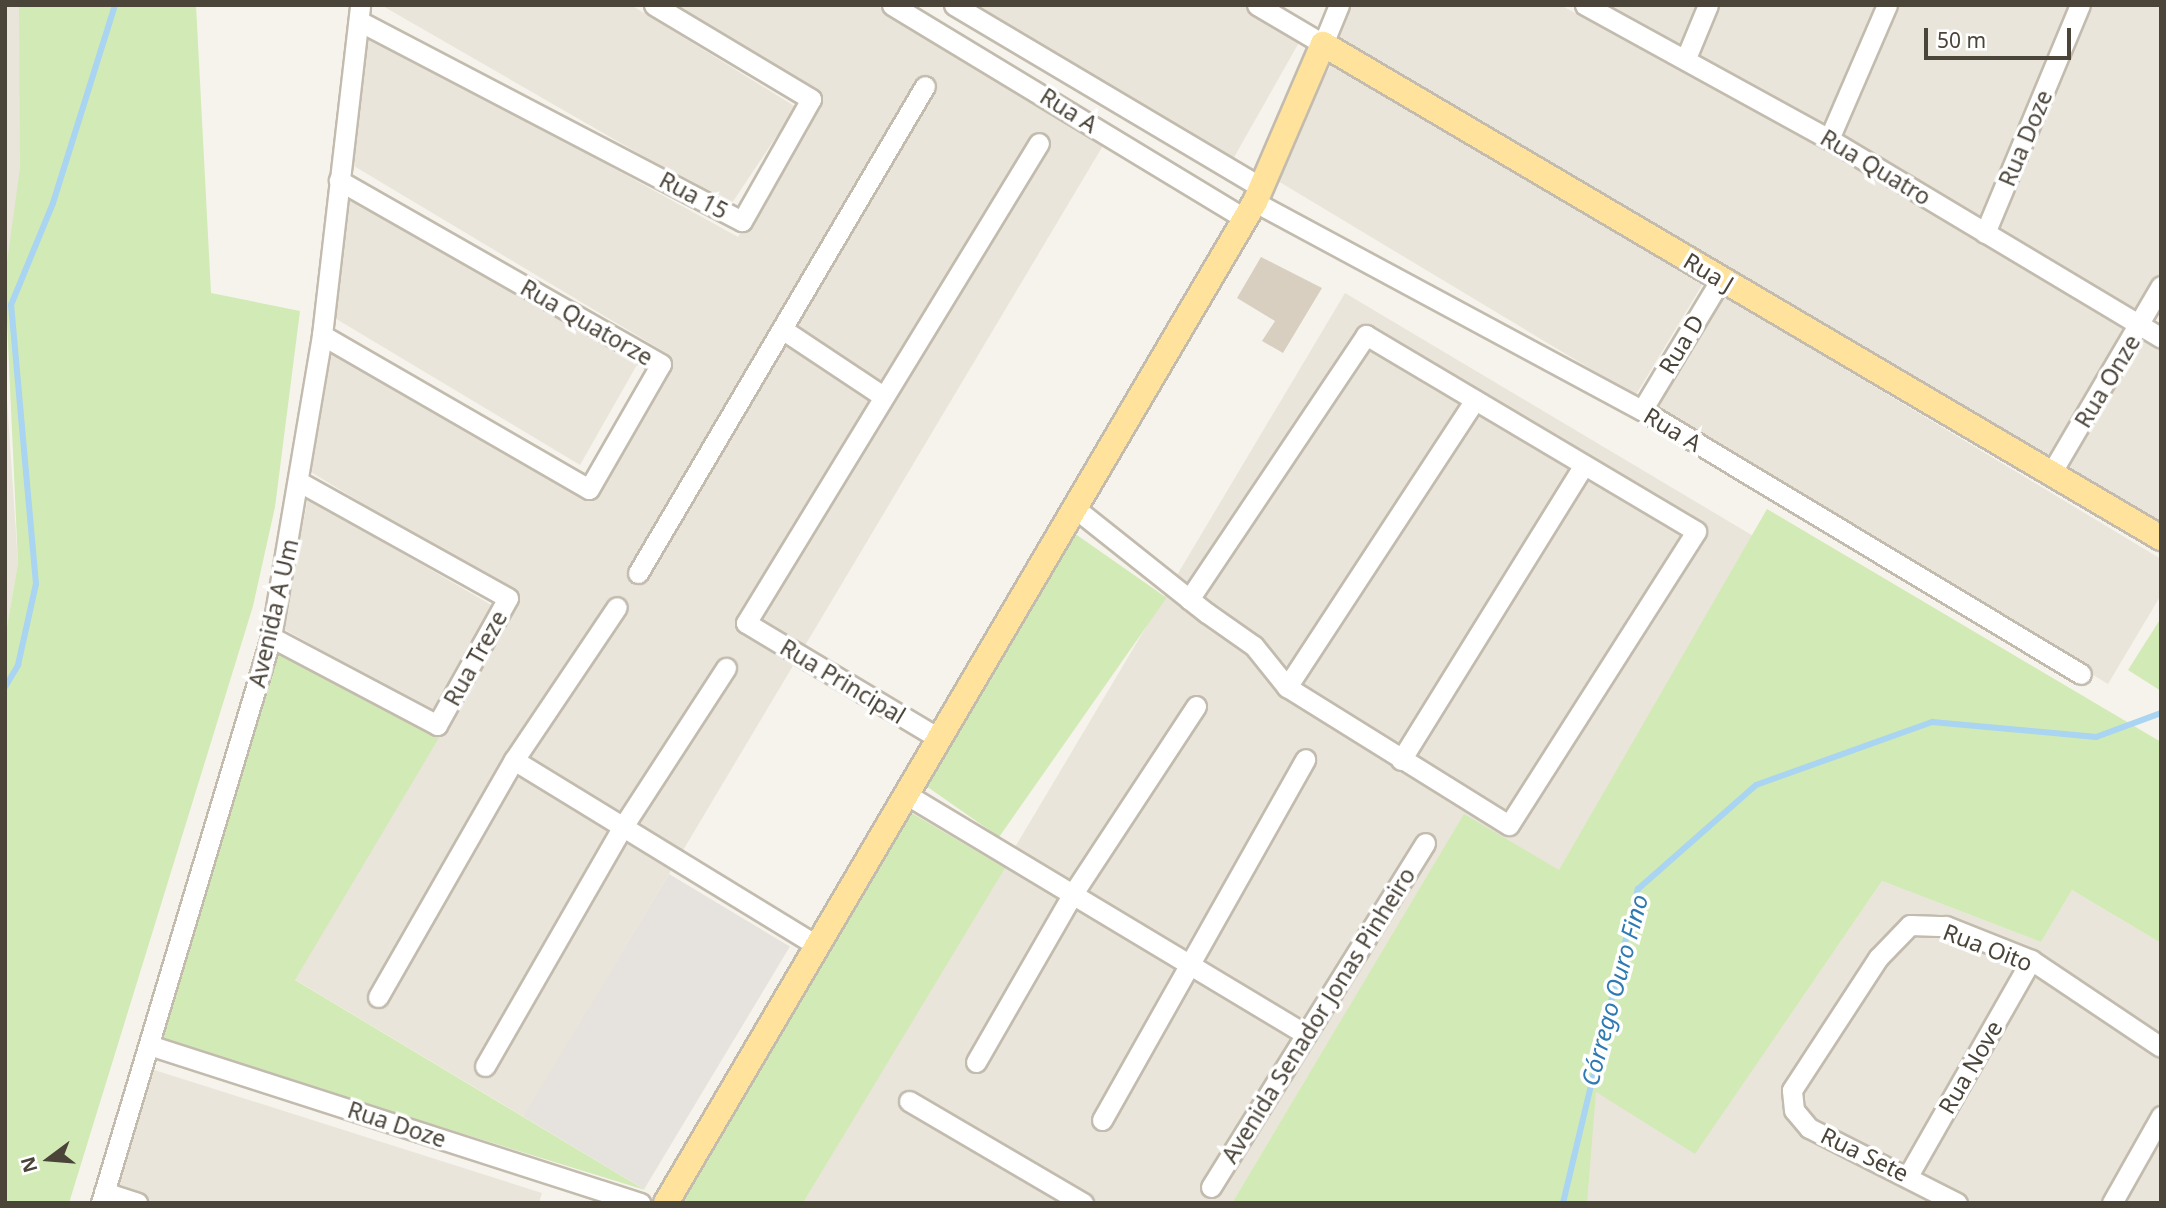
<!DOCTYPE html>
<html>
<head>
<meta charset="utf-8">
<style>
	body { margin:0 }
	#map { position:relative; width:2166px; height:1208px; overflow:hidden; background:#f6f3ec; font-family:"Noto Sans",sans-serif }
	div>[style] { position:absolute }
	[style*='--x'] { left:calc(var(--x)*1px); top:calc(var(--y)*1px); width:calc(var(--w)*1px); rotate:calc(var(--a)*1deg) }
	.residential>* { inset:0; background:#eae5da; transform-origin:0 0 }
	.industrial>* { inset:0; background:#e6e2dd; transform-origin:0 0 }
	.green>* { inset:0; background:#d2eab5; transform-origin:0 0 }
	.stream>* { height:6px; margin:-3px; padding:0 3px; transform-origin:3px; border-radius:3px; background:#a9d4f2 }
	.building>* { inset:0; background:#d8cfc1 }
	.roads { filter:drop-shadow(2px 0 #c2bbae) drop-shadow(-2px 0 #c2bbae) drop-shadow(0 2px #c2bbae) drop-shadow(0 -2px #c2bbae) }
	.minor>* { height:19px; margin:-9.5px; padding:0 9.5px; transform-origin:9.5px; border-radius:9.5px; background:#fff }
	.major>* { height:24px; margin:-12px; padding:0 12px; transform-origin:12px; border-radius:12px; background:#ffe39c }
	span { translate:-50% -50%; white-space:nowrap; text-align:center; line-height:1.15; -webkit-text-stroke:7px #fff; paint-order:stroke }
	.street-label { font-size:23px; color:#4b4439 }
	.water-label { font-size:24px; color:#2e7ab2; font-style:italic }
	.frame { position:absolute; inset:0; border:7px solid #4b4439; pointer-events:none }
	.north { position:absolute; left:14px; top:1124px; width:70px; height:70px; -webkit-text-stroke:5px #fff; paint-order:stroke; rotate:254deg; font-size:19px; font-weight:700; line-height:28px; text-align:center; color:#4b4439 }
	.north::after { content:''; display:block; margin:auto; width:24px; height:32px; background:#4b4439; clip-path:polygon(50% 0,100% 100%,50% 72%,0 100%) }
	.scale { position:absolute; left:1924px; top:28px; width:147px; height:32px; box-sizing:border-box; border:4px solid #4b4439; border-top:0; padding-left:9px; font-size:21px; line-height:24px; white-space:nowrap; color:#4b4439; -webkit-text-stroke:5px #fff; paint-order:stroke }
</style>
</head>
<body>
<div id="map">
	<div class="residential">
		<div style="clip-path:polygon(5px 5px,39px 5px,30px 226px,5px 293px)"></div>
		<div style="clip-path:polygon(381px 5px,631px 5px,796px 107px,730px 206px)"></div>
		<div style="clip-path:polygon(657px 5px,876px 5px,1104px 144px,524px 1117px,294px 979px,520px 600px,311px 472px,330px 345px,584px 493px,668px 354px,349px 163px,366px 31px,738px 237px,818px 104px)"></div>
		<div style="clip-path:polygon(969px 5px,1242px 5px,1301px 39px,1228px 168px)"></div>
		<div style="clip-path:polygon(1347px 5px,1560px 5px,1757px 108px,1580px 5px,2161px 5px,2161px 286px,2140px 326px,1860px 166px,2161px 348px,2161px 526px,1334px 37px)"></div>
		<div style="left:1335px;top:59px;width:431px;height:134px;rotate:31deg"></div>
		<div style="clip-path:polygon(347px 192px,638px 363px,580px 465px,333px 317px)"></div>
		<div style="clip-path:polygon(1345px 293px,1755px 537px,1559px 871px,1464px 815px,1232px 1203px,803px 1203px)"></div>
		<div style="clip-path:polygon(1719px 293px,2161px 559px,2161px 595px,2108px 684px,1650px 408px)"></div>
		<div style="clip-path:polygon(5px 371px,18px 563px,5px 638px)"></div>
		<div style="clip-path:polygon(308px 498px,493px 606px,431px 712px,282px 628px)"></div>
		<div style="clip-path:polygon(1882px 881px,2041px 942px,2072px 890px,2161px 943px,2161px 1203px,1582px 1203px,1589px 1076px,1698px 1149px)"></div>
		<div style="clip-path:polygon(145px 1067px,542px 1193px,539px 1203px,158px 1203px,111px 1189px)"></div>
	</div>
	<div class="industrial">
		<div style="left:669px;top:874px;width:141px;height:283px;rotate:31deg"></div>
	</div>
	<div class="green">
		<div style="clip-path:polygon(19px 5px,196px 5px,211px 293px,300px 311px,275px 507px,253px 606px,69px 1203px,5px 1203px,5px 638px,18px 563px,5px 277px,20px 168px)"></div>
		<div style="clip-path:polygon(1767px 509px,2161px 742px,2161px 943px,2072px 890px,2041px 942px,1882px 881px,1695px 1154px,1596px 1092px,1587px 1203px,1232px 1203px,1464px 814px,1559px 870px)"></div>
		<div style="left:1074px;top:533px;width:113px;height:292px;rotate:35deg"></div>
		<div style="clip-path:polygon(2161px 618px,2161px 691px,2128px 670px)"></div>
		<div style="clip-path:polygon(275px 652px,440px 736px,295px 980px,645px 1190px,162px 1041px)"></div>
		<div style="clip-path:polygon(910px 812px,1005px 868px,803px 1203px,681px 1203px)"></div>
	</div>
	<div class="stream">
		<div style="--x:5;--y:687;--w:26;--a:-59"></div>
		<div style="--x:18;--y:665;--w:83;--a:-77.5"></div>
		<div style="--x:36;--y:584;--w:280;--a:-95.1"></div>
		<div style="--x:11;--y:305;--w:110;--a:-67.6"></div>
		<div style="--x:53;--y:203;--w:207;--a:-72.6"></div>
		<div style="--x:1563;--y:1203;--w:323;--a:-76.6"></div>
		<div style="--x:1638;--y:889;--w:157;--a:-41.4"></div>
		<div style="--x:1756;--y:785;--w:187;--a:-19.7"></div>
		<div style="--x:1932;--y:722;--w:165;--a:5.2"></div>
		<div style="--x:2096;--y:737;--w:69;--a:-20.3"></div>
	</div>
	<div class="building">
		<div style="clip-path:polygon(1261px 257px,1322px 288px,1283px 353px,1262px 341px,1275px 321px,1237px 298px)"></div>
	</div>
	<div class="roads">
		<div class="minor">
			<div style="--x:892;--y:5;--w:413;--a:31.2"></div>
			<div style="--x:954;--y:5;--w:357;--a:30.7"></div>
			<div style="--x:1257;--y:5;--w:77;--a:30.6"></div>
			<div style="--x:1323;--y:44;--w:42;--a:-67.7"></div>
			<div style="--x:1585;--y:5;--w:278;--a:28.8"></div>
			<div style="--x:1829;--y:139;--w:387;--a:30.9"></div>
			<div style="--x:359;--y:21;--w:432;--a:27.6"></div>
			<div style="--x:742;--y:221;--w:140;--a:-60.5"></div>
			<div style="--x:811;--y:99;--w:183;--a:-149.1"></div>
			<div style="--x:1686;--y:58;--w:57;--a:-67.5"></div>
			<div style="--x:1829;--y:139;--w:146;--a:-66.6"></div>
			<div style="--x:1255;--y:202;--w:439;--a:28.3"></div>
			<div style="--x:1642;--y:410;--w:512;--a:31.02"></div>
			<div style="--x:1985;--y:233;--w:247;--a:-67.4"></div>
			<div style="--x:782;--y:329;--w:121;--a:33.6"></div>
			<div style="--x:322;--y:335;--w:308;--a:30"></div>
			<div style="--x:589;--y:489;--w:144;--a:-60.1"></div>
			<div style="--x:661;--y:364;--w:371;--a:-150.3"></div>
			<div style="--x:1642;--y:410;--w:153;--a:-58.9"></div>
			<div style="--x:2050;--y:475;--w:219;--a:-59.6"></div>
			<div style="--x:1076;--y:509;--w:144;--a:38.5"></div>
			<div style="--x:1189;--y:599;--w:23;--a:38"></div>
			<div style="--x:1207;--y:613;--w:57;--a:35.1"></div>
			<div style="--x:1254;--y:646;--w:53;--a:51.2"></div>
			<div style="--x:1287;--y:687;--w:261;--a:31.9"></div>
			<div style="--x:1509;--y:825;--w:348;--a:-57.5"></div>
			<div style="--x:1696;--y:531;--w:384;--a:-149.3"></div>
			<div style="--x:1366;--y:335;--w:318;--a:123.8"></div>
			<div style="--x:638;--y:573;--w:565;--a:-59.49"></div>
			<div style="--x:271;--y:637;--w:188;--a:27.9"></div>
			<div style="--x:437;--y:725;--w:145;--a:-60.8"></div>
			<div style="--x:508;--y:598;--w:238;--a:-150.9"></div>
			<div style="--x:1287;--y:687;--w:343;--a:-56.8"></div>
			<div style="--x:940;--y:739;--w:226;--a:-149.1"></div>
			<div style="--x:746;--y:623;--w:562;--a:-58.6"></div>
			<div style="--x:514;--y:760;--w:356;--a:31.5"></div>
			<div style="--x:1401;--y:760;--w:347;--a:-58.2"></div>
			<div style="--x:909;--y:796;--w:462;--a:31"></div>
			<div style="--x:378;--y:997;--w:273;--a:-60.2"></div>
			<div style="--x:514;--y:760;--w:184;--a:-56.1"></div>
			<div style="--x:152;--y:1046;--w:513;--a:17.83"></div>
			<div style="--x:976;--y:1062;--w:193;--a:-60.1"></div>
			<div style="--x:1072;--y:895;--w:226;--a:-56.7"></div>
			<div style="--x:485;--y:1066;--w:275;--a:-60.1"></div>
			<div style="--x:622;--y:828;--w:191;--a:-57"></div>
			<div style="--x:909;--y:1101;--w:202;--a:30.4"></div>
			<div style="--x:1102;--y:1120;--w:414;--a:-60.6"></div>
			<div style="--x:1909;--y:1174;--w:246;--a:-60.3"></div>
			<div style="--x:1211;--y:1187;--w:405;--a:-58.1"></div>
			<div style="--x:104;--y:1192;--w:35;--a:18"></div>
			<div style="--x:101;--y:1203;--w:591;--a:-73.28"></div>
			<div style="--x:271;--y:637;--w:306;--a:-80.4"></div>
			<div style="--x:322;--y:335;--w:332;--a:-83.4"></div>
			<div style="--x:1957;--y:1203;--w:166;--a:-153.1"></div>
			<div style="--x:1809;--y:1128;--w:23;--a:-130"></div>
			<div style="--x:1794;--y:1110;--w:20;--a:-96"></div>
			<div style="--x:1792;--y:1090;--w:158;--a:-56.9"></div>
			<div style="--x:1878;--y:958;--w:46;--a:-45.9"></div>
			<div style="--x:1910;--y:925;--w:36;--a:2"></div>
			<div style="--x:1946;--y:926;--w:92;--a:21.8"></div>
			<div style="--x:2031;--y:960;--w:156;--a:33.8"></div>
			<div style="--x:2112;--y:1203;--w:100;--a:-60.6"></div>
		</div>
		<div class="major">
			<div style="--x:666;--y:1203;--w:1161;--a:-59.53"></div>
			<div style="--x:1255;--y:202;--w:172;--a:-66.7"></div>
			<div style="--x:1323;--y:44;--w:973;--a:30.52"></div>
		</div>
	</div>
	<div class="street-label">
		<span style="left:1069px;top:110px;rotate:32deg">Rua A</span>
		<span style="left:2025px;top:138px;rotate:-67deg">Rua Doze</span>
		<span style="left:1876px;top:167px;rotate:31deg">Rua Quatro</span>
		<span style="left:694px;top:195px;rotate:28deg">Rua 15</span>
		<span style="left:1709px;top:272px;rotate:31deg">Rua J</span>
		<span style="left:587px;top:322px;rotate:30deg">Rua Quatorze</span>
		<span style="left:1681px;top:344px;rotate:-59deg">Rua D</span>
		<span style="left:2107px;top:381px;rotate:-59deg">Rua Onze</span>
		<span style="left:1673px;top:429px;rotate:31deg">Rua A</span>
		<span style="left:273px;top:613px;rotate:-77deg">Avenida A Um</span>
		<span style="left:475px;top:658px;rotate:-61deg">Rua Treze</span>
		<span style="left:843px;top:681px;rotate:31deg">Rua Principal</span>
		<span style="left:1988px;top:947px;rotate:21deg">Rua Oito</span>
		<span style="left:1318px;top:1015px;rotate:-58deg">Avenida Senador Jonas Pinheiro</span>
		<span style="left:1970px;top:1067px;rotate:-60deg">Rua Nove</span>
		<span style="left:397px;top:1124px;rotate:18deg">Rua Doze</span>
		<span style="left:1865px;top:1154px;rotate:26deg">Rua Sete</span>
	</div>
	<div class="water-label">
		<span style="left:1614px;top:990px;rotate:-75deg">Córrego Ouro Fino</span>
	</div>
	<div class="frame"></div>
	<div class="north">N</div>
	<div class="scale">50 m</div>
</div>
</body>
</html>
